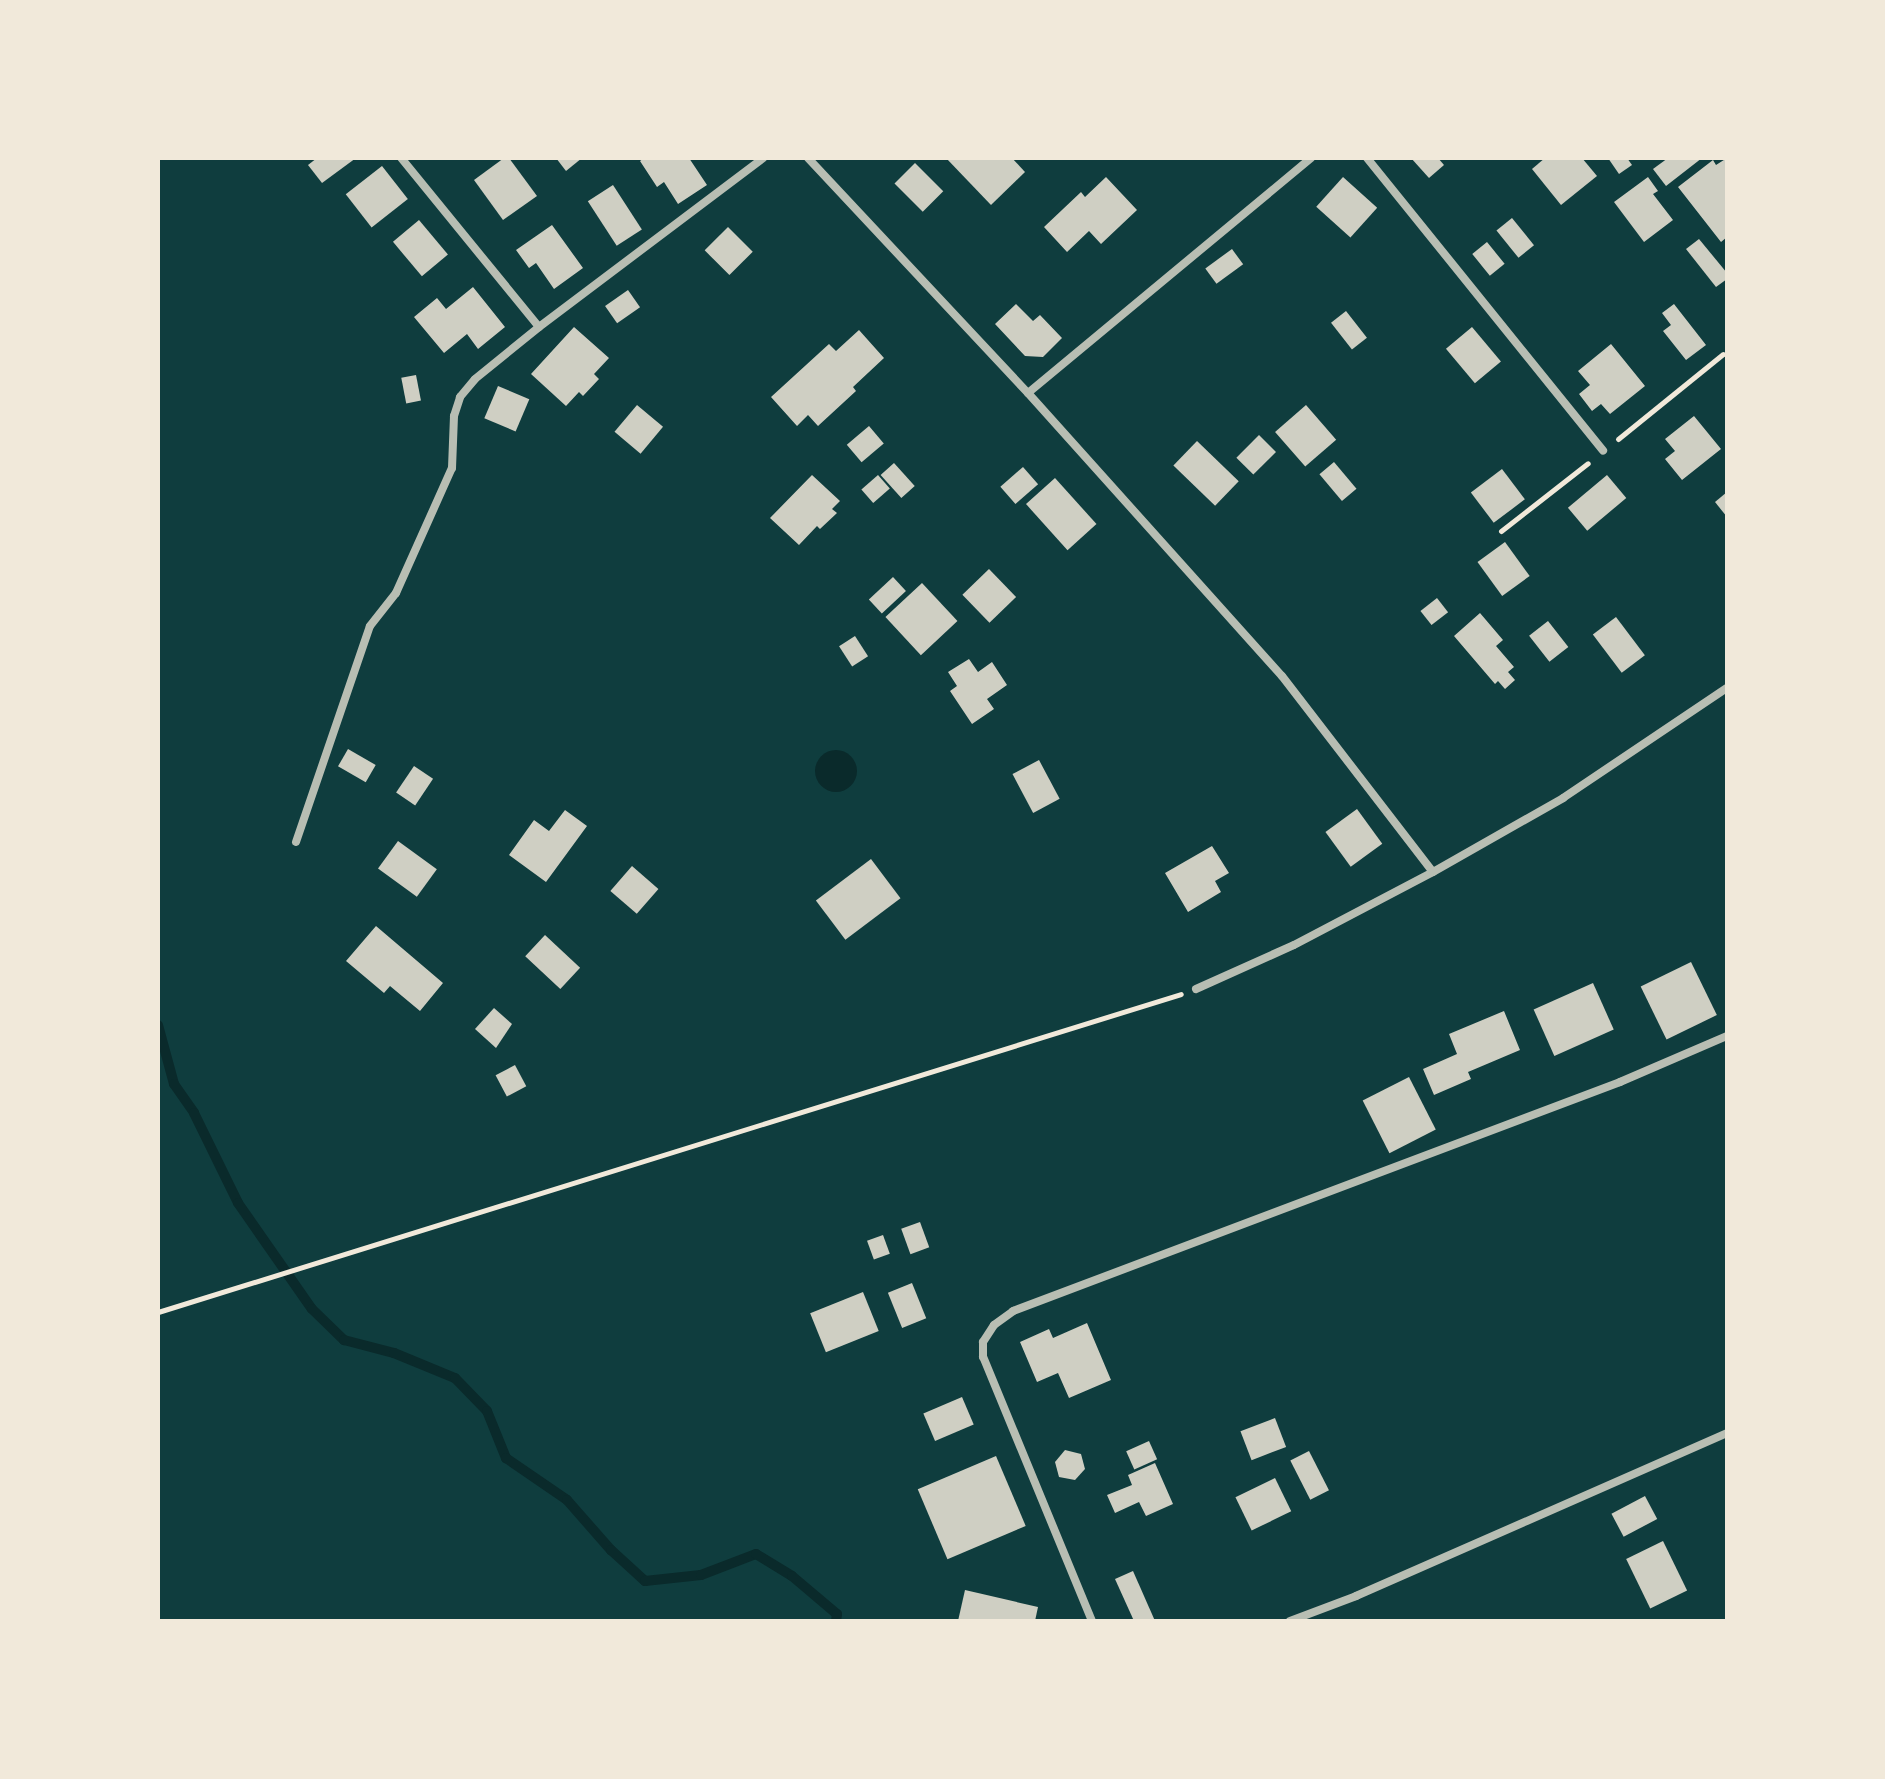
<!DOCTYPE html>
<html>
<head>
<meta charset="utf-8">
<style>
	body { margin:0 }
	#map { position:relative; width:1885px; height:1779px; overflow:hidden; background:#0f3d3e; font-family:Spectral,serif }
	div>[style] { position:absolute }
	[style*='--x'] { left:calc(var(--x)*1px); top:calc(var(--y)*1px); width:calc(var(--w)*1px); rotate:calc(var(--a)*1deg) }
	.water>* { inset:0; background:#0a2a2b }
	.round { border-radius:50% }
	.stream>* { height:10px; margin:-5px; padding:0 5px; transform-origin:5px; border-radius:5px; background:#0a2a2b }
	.building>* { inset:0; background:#cfcfc3; transform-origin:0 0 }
	.path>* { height:5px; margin:-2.5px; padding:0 2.5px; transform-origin:2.5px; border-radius:2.5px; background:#f1e9da }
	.minor>* { height:8px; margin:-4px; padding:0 4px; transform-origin:4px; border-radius:4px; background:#b8beb3 }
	span { translate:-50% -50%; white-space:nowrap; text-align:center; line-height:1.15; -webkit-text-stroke:8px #f1e9da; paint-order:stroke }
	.frame { position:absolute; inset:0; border:160px solid #f1e9da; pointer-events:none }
</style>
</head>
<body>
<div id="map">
	<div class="water">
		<div class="round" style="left:815px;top:750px;width:42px;height:42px"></div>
	</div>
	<div class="stream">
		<div style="--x:158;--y:1025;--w:61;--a:74.8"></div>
		<div style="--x:174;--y:1084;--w:35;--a:55"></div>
		<div style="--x:194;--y:1113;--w:100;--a:63.9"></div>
		<div style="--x:238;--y:1203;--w:129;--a:55.1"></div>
		<div style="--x:312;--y:1309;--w:45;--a:44.1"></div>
		<div style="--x:344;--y:1340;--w:52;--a:14.6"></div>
		<div style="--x:394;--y:1353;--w:66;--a:22.3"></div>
		<div style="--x:455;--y:1378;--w:46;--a:45.9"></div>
		<div style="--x:487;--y:1411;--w:51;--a:68"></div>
		<div style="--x:506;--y:1458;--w:74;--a:34.5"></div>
		<div style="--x:567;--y:1500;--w:67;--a:48.7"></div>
		<div style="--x:611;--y:1550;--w:46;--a:42.4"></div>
		<div style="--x:645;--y:1581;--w:56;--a:-6.1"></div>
		<div style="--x:701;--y:1575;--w:59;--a:-20.9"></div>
		<div style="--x:756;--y:1554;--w:42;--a:31.4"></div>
		<div style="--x:792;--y:1576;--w:59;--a:40.2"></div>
		<div style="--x:837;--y:1614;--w:7;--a:98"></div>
	</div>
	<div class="building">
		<div style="clip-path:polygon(317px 158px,356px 158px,322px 183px,308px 165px)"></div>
		<div style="clip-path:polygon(504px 158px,509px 158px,537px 196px,503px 220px,474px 180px)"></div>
		<div style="clip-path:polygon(556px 158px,582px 158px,566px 171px)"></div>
		<div style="clip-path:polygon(644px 158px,689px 158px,707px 185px,678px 204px,664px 182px,657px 187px,640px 161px)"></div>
		<div style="clip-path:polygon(946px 158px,1012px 158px,1025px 172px,991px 205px)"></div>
		<div style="clip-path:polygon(1411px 158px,1438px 158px,1444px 165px,1429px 178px)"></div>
		<div style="clip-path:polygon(1545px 158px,1582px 158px,1597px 176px,1561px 205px,1532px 169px)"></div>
		<div style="clip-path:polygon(1608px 158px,1627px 158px,1632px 165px,1619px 174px)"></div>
		<div style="clip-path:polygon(1668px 158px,1702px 158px,1666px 186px,1653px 169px)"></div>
		<div style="clip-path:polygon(1727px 158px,1727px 237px,1721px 242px,1678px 187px,1713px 160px,1716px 165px)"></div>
		<div style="left:915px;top:163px;width:40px;height:29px;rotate:45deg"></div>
		<div style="left:382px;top:166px;width:42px;height:46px;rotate:52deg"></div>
		<div style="clip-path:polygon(1106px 177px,1137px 210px,1101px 244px,1089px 231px,1067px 252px,1044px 227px,1081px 192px,1085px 197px)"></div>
		<div style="left:1343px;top:177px;width:46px;height:40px;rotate:42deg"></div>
		<div style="clip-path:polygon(1648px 177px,1658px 191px,1653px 194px,1673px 220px,1644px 242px,1614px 202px)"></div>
		<div style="left:613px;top:185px;width:53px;height:30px;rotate:57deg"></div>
		<div style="left:1512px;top:218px;width:35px;height:20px;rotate:51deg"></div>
		<div style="left:419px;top:220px;width:45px;height:34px;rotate:50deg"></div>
		<div style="clip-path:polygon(552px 225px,583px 268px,554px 289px,536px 263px,529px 268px,516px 250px)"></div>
		<div style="left:728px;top:227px;width:35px;height:33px;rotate:45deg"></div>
		<div style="clip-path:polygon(1699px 239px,1727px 273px,1727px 279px,1716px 287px,1686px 249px)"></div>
		<div style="left:1487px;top:242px;width:28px;height:19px;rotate:51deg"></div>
		<div style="left:1232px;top:249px;width:19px;height:33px;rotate:54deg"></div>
		<div style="clip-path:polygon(473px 287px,505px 327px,478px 349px,467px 334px,444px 353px,414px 317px,437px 298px,446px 309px)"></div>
		<div style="left:628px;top:290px;width:21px;height:28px;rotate:55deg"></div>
		<div style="clip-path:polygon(1016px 304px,1033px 321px,1040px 315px,1062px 338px,1043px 357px,1025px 356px,995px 324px)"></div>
		<div style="clip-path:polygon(1674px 304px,1706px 345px,1686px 360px,1663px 331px,1671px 325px,1662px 313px)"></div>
		<div style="left:1346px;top:311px;width:34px;height:19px;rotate:52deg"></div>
		<div style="clip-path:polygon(574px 327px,609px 358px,594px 374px,599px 379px,583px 396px,579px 392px,566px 406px,531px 374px)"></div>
		<div style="left:1472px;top:327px;width:45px;height:34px;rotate:50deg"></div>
		<div style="clip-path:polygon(859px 330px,884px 358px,853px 387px,856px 391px,818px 426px,808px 415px,797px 426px,771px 397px,829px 344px,836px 351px)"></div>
		<div style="clip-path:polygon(1611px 344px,1645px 386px,1610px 414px,1601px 404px,1592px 411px,1579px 394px,1590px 385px,1578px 371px)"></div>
		<div style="left:416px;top:375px;width:26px;height:15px;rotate:79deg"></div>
		<div style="left:498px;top:386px;width:34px;height:35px;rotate:23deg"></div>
		<div style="left:637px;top:405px;width:34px;height:35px;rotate:40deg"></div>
		<div style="left:1306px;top:405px;width:46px;height:41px;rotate:49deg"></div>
		<div style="clip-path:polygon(1694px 416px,1721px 449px,1682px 480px,1665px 459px,1675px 451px,1665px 439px)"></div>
		<div style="left:869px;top:426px;width:23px;height:29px;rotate:50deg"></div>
		<div style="left:1259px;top:435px;width:24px;height:32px;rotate:45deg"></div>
		<div style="left:1197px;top:441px;width:58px;height:34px;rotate:44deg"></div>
		<div style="left:1334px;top:462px;width:35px;height:19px;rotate:50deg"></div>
		<div style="left:894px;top:463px;width:31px;height:18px;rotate:48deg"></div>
		<div style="left:1023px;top:467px;width:23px;height:30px;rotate:49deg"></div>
		<div style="left:1502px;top:469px;width:38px;height:39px;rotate:53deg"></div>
		<div style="clip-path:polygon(812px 475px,840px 501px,832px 509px,837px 513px,820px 529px,817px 526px,799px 545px,770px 518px)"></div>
		<div style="left:878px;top:475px;width:18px;height:22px;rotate:49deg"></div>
		<div style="left:1607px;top:475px;width:30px;height:51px;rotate:50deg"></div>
		<div style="left:1055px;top:478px;width:62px;height:39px;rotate:48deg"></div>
		<div style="clip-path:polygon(1727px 492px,1727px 517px,1715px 502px)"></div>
		<div style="left:1505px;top:542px;width:42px;height:34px;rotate:54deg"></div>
		<div style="left:989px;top:569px;width:39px;height:37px;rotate:46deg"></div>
		<div style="left:893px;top:577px;width:19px;height:33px;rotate:47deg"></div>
		<div style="left:922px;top:583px;width:52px;height:50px;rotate:47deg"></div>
		<div style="left:1437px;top:598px;width:18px;height:21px;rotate:52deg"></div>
		<div style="clip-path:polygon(1480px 613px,1503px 640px,1496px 646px,1514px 667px,1508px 672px,1515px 680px,1505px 689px,1498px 681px,1495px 684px,1454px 636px)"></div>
		<div style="left:1616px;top:617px;width:48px;height:29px;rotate:53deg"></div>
		<div style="left:1548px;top:621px;width:33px;height:24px;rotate:52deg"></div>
		<div style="left:855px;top:636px;width:24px;height:19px;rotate:57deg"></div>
		<div style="clip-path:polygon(969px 659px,978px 672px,992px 662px,1007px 685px,987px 699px,994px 709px,972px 724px,950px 691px,957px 686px,948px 672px)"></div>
		<div style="left:348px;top:749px;width:32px;height:20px;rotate:30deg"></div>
		<div style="left:1039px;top:760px;width:44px;height:30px;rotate:62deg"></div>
		<div style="left:414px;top:766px;width:23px;height:32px;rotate:34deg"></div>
		<div style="left:1357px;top:809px;width:43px;height:39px;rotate:54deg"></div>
		<div style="clip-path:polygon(565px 810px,587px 826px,546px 882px,509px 855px,534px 820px,549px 831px)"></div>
		<div style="left:398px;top:841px;width:48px;height:34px;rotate:36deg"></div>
		<div style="clip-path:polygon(1212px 846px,1229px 873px,1215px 881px,1221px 892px,1188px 912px,1165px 873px)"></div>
		<div style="left:871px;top:859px;width:49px;height:69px;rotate:53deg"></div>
		<div style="left:632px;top:866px;width:35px;height:33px;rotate:41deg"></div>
		<div style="clip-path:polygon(376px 926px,443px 983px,420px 1011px,390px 986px,384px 993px,346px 961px)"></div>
		<div style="left:545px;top:935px;width:48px;height:29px;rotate:43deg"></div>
		<div style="left:1691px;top:962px;width:59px;height:56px;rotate:64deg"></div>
		<div style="left:1593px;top:983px;width:51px;height:65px;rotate:66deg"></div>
		<div style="clip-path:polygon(494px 1008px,512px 1024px,496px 1048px,475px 1029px)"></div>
		<div style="clip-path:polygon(1504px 1011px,1520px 1050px,1468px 1072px,1471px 1079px,1434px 1095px,1423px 1069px,1457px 1054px,1449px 1034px)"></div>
		<div style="left:515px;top:1065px;width:24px;height:22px;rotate:62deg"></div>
		<div style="left:1409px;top:1077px;width:59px;height:52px;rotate:63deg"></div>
		<div style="left:920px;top:1222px;width:27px;height:20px;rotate:70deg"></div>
		<div style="left:883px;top:1235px;width:20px;height:17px;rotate:70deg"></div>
		<div style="left:912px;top:1283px;width:38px;height:26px;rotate:68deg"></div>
		<div style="left:863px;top:1292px;width:42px;height:57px;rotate:68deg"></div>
		<div style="clip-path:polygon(1087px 1323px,1111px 1380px,1069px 1398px,1058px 1373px,1037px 1382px,1020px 1342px,1049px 1329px,1053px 1338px)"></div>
		<div style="left:962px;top:1397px;width:30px;height:42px;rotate:67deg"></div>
		<div style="left:1275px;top:1418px;width:31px;height:37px;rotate:69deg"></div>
		<div style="left:1149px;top:1441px;width:20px;height:25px;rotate:66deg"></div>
		<div style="clip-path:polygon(1065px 1450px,1081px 1454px,1085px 1469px,1075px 1480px,1059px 1477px,1055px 1462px)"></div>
		<div style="left:1309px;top:1451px;width:44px;height:21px;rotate:63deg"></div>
		<div style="left:996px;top:1456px;width:76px;height:85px;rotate:67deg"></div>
		<div style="clip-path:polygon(1155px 1463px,1173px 1504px,1146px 1516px,1139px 1502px,1115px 1513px,1107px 1495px,1132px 1485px,1128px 1475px)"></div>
		<div style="left:1275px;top:1478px;width:37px;height:44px;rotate:64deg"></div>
		<div style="left:1645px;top:1496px;width:26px;height:38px;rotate:62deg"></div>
		<div style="left:1663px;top:1541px;width:55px;height:41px;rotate:64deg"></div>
		<div style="clip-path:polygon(1133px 1571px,1155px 1621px,1134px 1621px,1115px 1579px)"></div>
		<div style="clip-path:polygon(965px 1590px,1038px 1607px,1035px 1621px,958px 1621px)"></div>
	</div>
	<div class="path">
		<div style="--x:1618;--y:439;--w:135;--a:-39"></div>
		<div style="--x:1501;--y:531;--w:110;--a:-38"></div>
		<div style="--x:158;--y:1312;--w:1071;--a:-17.27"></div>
	</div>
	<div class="minor">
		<div style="--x:808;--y:158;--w:322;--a:46.9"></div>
		<div style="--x:1028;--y:393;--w:380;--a:48.1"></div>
		<div style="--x:1282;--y:676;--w:247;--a:52.4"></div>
		<div style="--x:1367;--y:158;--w:376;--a:51.1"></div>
		<div style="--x:539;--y:327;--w:281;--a:-37"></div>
		<div style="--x:1028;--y:393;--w:368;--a:-39.7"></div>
		<div style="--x:296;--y:842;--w:228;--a:-71.1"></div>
		<div style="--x:370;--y:626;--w:42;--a:-51.8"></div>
		<div style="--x:396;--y:593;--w:137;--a:-65.9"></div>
		<div style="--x:452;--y:468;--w:52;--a:-87.8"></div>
		<div style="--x:454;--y:416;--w:20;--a:-72"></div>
		<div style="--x:460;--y:397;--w:23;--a:-50"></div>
		<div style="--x:475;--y:379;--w:82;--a:-39.1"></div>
		<div style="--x:539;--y:327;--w:218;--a:-129.2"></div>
		<div style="--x:1196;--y:989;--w:107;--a:-24.2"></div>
		<div style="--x:1294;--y:945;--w:157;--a:-27.7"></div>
		<div style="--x:1433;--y:872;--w:150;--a:-29.6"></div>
		<div style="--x:1563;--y:798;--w:197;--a:-33.9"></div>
		<div style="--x:1092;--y:1621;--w:286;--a:-112.4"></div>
		<div style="--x:983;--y:1357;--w:15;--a:-90"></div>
		<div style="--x:983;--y:1342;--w:20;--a:-57"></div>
		<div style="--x:994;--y:1325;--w:24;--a:-36"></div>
		<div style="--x:1013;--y:1311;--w:649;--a:-20.67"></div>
		<div style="--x:1620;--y:1082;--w:116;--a:-23.3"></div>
		<div style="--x:1290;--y:1621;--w:71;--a:-20.7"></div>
		<div style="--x:1356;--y:1596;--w:405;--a:-23.7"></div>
	</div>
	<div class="frame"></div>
</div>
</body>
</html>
